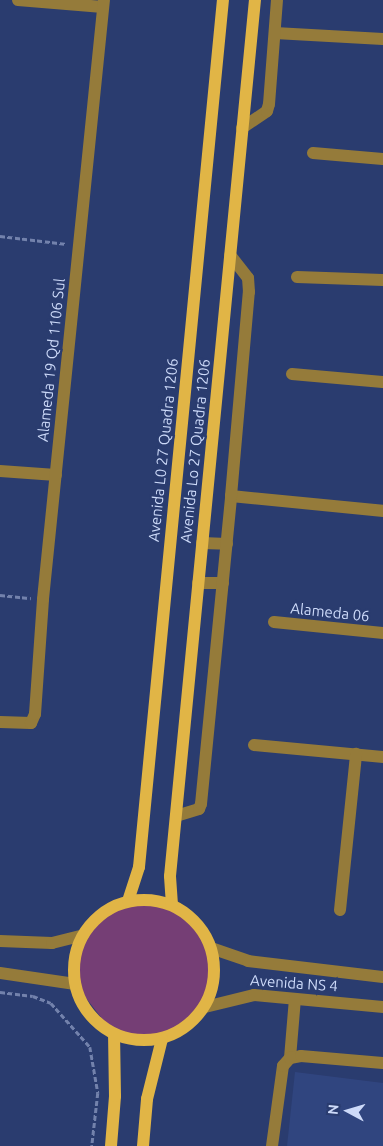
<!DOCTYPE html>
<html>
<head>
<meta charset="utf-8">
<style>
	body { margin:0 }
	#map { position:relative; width:383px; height:1146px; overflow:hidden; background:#2a3c6f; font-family:Ubuntu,sans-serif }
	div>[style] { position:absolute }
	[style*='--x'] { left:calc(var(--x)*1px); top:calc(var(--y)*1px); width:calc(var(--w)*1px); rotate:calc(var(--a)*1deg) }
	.built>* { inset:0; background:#30457f }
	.green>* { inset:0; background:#753e75 }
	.path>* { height:2.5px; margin-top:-1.25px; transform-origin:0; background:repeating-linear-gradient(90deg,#7382ac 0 5px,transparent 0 7.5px) }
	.minor>* { height:12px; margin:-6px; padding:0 6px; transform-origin:6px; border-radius:6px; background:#957b3a }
	.major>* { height:12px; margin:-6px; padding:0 6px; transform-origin:6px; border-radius:6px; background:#e1b546 }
	.major>.ring { margin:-6px; padding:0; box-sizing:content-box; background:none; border:12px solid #e1b546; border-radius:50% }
	span { translate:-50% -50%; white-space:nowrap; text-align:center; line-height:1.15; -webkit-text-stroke:4.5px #2a3c6f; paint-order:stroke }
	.street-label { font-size:15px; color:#cddaf9 }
	.north { position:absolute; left:323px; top:1086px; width:50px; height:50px; -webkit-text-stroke:4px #2a3c6f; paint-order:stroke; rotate:276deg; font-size:14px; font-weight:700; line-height:20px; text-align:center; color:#cddaf9 }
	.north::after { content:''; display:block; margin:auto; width:18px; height:22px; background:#cddaf9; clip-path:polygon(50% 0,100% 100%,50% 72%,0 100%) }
</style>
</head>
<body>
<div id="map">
	<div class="built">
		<div style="clip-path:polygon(295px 1072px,383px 1083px,383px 1146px,287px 1146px)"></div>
	</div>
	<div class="green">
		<div style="clip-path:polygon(172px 905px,211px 948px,214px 978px,205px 1007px,162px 1039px,114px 1034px,75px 984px,83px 935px,114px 906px)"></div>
	</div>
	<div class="path">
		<div style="--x:0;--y:236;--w:67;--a:6.8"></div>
		<div style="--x:0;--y:595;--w:31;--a:6"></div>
		<div style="--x:0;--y:992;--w:33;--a:7"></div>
		<div style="--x:33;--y:996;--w:19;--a:21"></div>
		<div style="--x:51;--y:1003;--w:59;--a:48.4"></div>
		<div style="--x:90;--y:1047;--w:47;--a:80.1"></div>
		<div style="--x:98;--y:1093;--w:53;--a:96.5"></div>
	</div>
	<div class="minor">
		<div style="--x:18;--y:0;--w:85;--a:4.7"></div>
		<div style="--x:275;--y:33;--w:108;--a:3.2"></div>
		<div style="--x:242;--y:128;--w:30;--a:-34"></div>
		<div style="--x:267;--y:111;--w:7;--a:-74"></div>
		<div style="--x:269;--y:104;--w:104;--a:-85.6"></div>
		<div style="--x:313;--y:153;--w:70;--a:4.9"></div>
		<div style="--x:297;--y:277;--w:86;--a:2"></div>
		<div style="--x:292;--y:374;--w:91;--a:5"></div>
		<div style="--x:0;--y:471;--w:56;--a:4.1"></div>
		<div style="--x:231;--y:496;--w:153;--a:5.6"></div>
		<div style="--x:202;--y:543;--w:25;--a:2"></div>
		<div style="--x:198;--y:583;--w:25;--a:0"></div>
		<div style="--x:274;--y:622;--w:110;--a:5.8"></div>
		<div style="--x:0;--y:722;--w:31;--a:2"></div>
		<div style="--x:31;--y:723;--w:10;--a:-66"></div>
		<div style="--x:35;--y:714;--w:115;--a:-86"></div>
		<div style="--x:43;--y:599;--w:602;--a:-84.19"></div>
		<div style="--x:254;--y:745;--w:130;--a:5.3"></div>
		<div style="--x:176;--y:816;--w:24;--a:-17"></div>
		<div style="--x:199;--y:809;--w:5;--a:-68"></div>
		<div style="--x:201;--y:804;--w:309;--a:-84.4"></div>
		<div style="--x:231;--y:496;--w:205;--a:-85"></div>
		<div style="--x:249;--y:292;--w:14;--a:-94"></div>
		<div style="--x:248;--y:278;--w:29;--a:-128"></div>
		<div style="--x:340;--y:910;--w:157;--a:-84.1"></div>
		<div style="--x:0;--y:941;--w:52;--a:2.2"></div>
		<div style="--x:52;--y:943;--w:32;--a:-14"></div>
		<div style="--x:211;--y:948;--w:39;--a:19"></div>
		<div style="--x:248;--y:961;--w:136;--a:6.8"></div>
		<div style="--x:0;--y:973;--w:76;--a:8.3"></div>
		<div style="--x:205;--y:1007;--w:50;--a:-13.8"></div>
		<div style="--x:254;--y:995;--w:130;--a:5.3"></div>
		<div style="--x:290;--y:1058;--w:59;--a:-85.2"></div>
		<div style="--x:272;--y:1146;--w:81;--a:-82.2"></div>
		<div style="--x:283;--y:1066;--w:11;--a:-49"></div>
		<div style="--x:290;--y:1058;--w:11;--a:-10"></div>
		<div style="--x:301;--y:1056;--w:82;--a:4.9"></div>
	</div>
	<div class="major">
		<div class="ring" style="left:74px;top:900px;width:128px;height:128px"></div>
		<div style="--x:128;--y:901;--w:36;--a:-72"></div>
		<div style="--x:139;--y:867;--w:871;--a:-84.47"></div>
		<div style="--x:172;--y:905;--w:29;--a:-94"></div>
		<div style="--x:170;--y:876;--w:880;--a:-84.46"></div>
		<div style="--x:111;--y:1146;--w:50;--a:-85.4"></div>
		<div style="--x:115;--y:1096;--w:62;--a:-90.9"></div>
		<div style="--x:143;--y:1146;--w:47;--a:-85.1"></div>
		<div style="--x:147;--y:1099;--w:62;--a:-76"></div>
	</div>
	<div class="street-label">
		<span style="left:51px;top:360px;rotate:-84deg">Alameda 19 Qd 1106 Sul</span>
		<span style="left:163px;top:450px;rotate:-84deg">Avenida L0 27 Quadra 1206</span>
		<span style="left:195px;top:451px;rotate:-84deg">Avenida Lo 27 Quadra 1206</span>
		<span style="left:330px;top:612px;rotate:6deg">Alameda 06</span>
		<span style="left:294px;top:983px;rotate:4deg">Avenida NS 4</span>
	</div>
	<div class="north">N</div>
</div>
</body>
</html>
